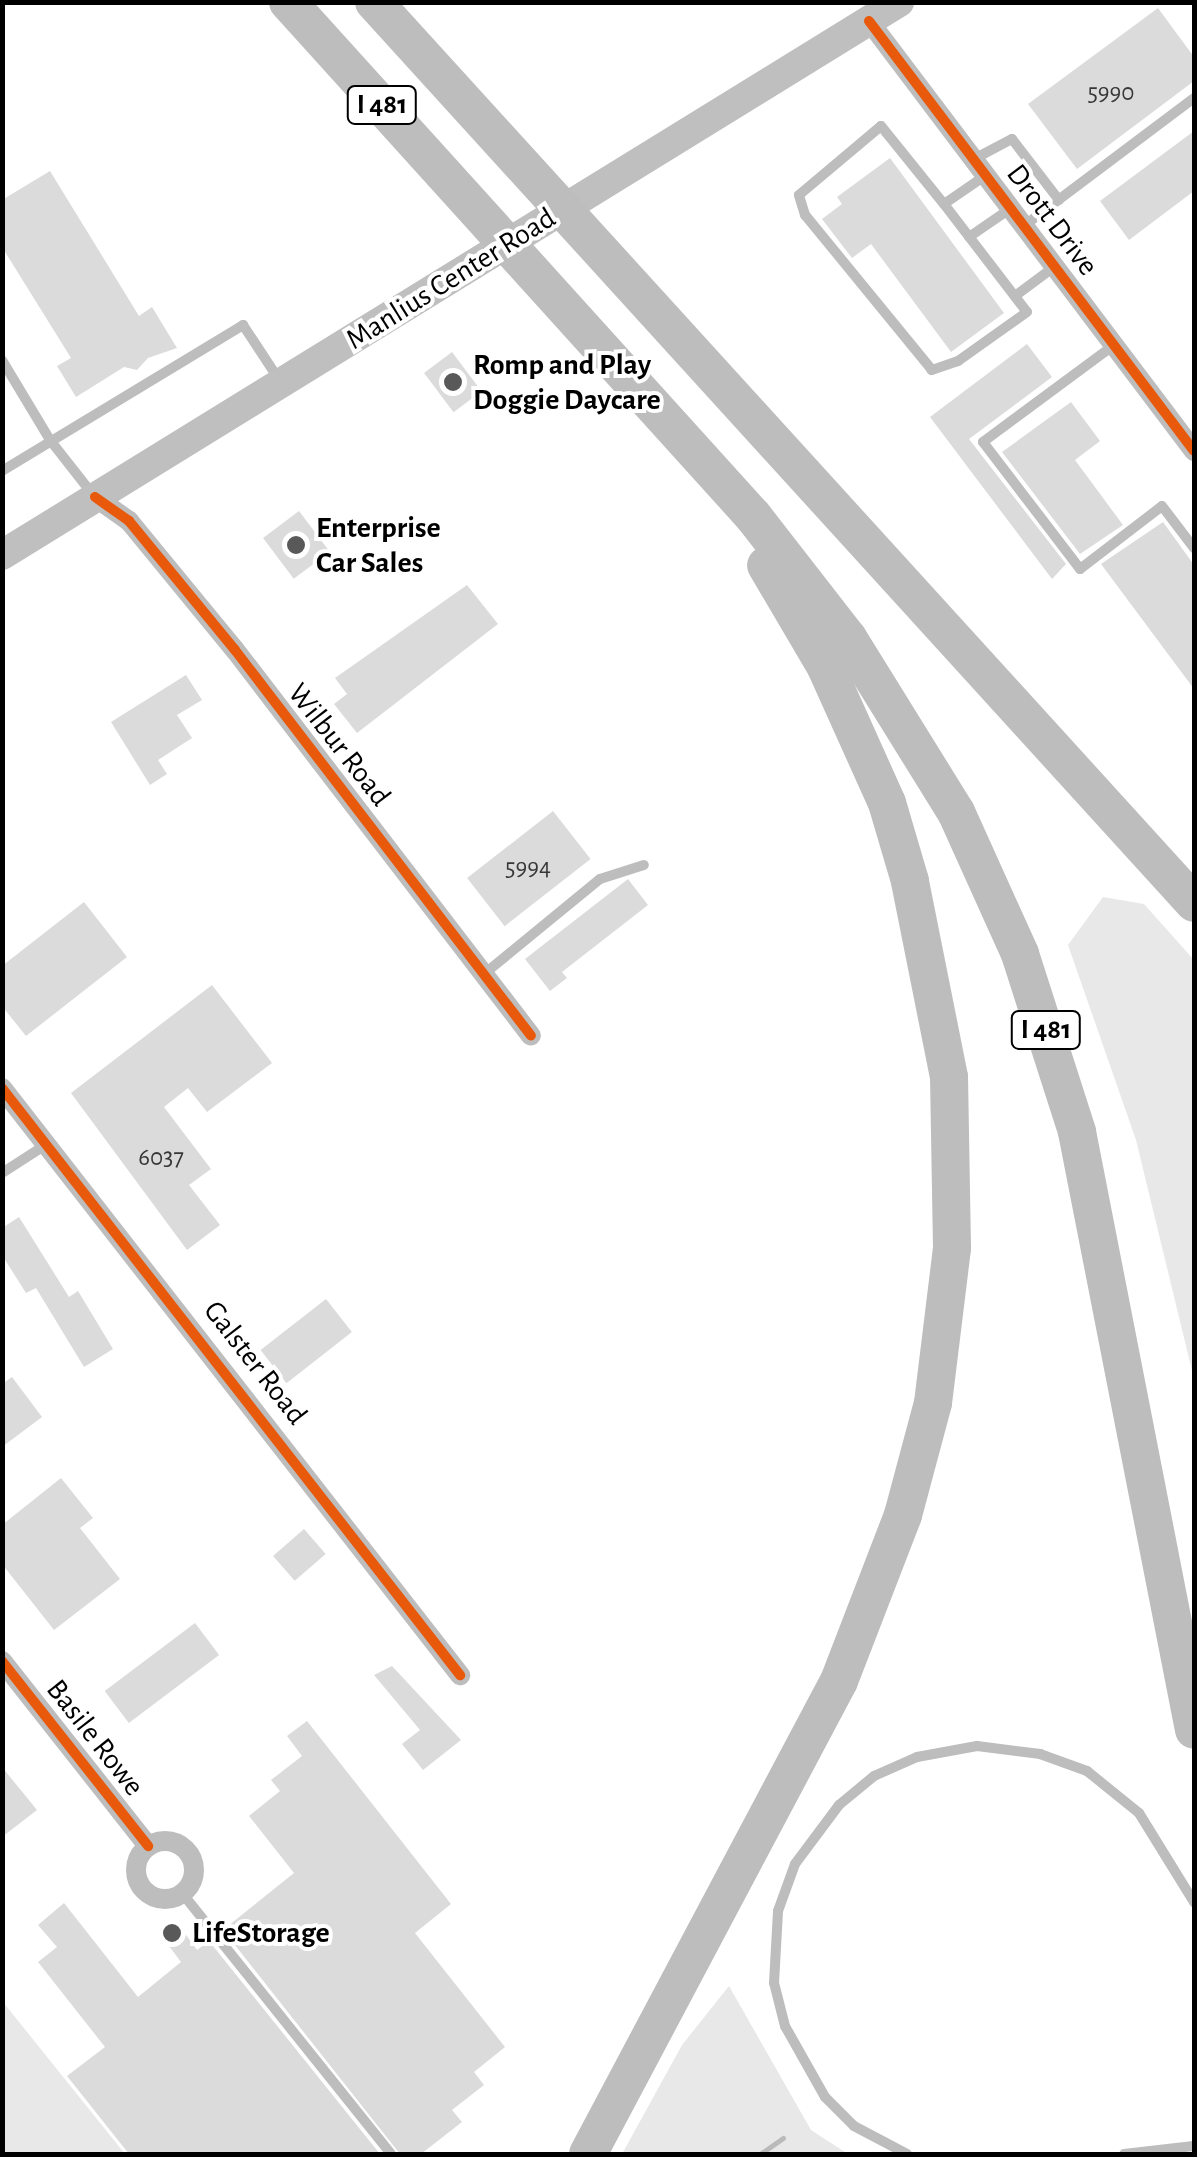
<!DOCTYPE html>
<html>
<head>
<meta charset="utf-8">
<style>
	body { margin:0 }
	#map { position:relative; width:1197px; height:2157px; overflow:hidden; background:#fff; font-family:"Alegreya Sans",sans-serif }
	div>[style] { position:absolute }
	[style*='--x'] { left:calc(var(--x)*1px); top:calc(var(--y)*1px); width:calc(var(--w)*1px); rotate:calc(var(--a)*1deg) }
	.green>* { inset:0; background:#e8e8e8 }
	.stream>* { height:5px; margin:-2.5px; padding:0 2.5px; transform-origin:2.5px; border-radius:2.5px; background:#bababa }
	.building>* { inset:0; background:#dbdbdb; transform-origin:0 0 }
	.lane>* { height:10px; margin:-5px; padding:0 5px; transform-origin:5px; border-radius:5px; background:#bdbdbd }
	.street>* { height:20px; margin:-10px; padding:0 10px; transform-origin:10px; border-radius:10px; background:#bdbdbd }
	.street>.ring { margin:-10px; padding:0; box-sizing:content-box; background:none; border:20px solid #bdbdbd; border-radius:50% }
	.secondary>* { height:30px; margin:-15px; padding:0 15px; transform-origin:15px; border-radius:15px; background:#bfbfbf }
	.highway>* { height:38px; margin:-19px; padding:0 19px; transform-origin:19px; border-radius:19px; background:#bdbdbd }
	.cycleway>* { height:10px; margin:-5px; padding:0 5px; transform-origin:5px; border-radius:5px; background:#e8590c }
	.dots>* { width:28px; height:28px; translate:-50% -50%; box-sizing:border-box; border:5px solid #fff; border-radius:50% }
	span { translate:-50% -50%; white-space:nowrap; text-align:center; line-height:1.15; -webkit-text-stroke:8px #fff; paint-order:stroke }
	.number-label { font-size:25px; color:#373737 }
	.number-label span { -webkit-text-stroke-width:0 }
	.shield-label span { padding:2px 8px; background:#fff; border:2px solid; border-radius:8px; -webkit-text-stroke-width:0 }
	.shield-label { font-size:28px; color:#000; font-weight:700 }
	.street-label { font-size:30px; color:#000 }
	.poi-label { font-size:30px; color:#000; font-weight:700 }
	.left { translate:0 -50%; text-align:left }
	.frame { position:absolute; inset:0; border:5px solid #000; pointer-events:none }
</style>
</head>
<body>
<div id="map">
	<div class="green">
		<div style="clip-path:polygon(1103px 897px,1144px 904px,1194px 960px,1194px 1379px,1136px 1140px,1068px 945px)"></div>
		<div style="clip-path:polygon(729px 1986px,811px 2130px,848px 2154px,622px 2154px,682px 2045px)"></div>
		<div style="clip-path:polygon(2px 2002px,3px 2002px,125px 2154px,3px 2154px)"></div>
	</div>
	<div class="stream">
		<div style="--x:760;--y:2154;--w:28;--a:-35"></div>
	</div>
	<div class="building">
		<div style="clip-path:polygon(1158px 8px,1194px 57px,1194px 81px,1077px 169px,1028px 104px)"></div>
		<div style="clip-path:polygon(1194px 131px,1194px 191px,1129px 240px,1100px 201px)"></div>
		<div style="clip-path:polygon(890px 158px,1004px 313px,951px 352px,871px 244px,852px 258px,822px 219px,842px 204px,837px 197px)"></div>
		<div style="clip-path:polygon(50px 171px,139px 316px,152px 307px,177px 348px,148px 358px,137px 370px,124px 367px,76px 397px,57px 366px,71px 358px,2px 247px,2px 200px)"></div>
		<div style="clip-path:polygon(1027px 344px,1052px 377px,969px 439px,1066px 564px,1052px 579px,930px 417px)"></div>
		<div style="left:452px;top:352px;width:49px;height:35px;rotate:53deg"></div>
		<div style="clip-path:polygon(1071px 402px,1100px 441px,1075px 460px,1123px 525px,1080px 554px,1002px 452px)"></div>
		<div style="left:299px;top:511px;width:51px;height:45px;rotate:53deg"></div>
		<div style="clip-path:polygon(1163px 522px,1194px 565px,1194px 689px,1101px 564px)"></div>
		<div style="clip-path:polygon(467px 585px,498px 624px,357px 733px,334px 704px,347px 694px,335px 678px)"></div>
		<div style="clip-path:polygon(186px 675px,202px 700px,177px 715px,192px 738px,158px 760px,167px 774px,150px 785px,111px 722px)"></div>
		<div style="left:553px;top:811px;width:61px;height:109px;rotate:52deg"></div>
		<div style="clip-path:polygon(628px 879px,648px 905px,562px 972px,567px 978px,550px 991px,525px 959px)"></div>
		<div style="clip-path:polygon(84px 902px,127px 957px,26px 1036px,2px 1006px,2px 966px)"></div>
		<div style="clip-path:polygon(212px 985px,272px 1063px,207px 1112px,188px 1088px,164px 1107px,211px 1169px,189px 1185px,220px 1225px,187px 1250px,71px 1093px)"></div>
		<div style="clip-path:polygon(19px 1217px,69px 1297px,78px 1291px,113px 1349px,84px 1367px,36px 1288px,26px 1293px,2px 1255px,2px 1228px)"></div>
		<div style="left:326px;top:1299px;width:42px;height:83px;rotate:52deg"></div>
		<div style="clip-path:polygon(12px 1377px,42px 1417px,2px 1447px,2px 1384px)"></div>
		<div style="clip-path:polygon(61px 1478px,93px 1518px,80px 1528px,120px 1579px,54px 1630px,2px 1564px,2px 1525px)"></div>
		<div style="left:304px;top:1529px;width:33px;height:41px;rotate:49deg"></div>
		<div style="left:195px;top:1623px;width:40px;height:113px;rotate:53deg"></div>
		<div style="clip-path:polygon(392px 1666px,461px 1740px,423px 1770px,402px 1744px,420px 1730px,374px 1675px)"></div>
		<div style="clip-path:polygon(307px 1721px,451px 1904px,415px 1933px,505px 2047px,474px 2072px,484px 2085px,452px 2110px,462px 2122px,421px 2154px,400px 2154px,223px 1930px,294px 1873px,249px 1816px,280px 1791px,271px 1780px,302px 1756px,287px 1736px)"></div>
		<div style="clip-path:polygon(2px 1767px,37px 1810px,2px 1837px)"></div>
		<div style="clip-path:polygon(64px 1903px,138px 1997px,181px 1962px,160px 1934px,176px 1921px,197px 1950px,209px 1941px,380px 2154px,129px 2154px,67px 2076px,105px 2047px,38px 1962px,57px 1947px,38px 1925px)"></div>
	</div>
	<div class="lane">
		<div style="--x:974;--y:159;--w:43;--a:-27.8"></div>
		<div style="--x:1012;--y:139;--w:77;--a:52.4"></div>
		<div style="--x:944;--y:204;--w:136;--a:52.5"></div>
		<div style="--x:1027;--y:312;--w:85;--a:144.6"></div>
		<div style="--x:958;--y:361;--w:28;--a:161"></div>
		<div style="--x:932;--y:370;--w:200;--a:-129.3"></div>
		<div style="--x:805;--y:215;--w:21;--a:-107"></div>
		<div style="--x:799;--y:195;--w:107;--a:-40.1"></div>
		<div style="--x:881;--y:126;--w:100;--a:51.1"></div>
		<div style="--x:944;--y:204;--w:51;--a:-34.6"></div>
		<div style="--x:1025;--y:225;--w:211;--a:-36.9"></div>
		<div style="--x:969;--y:237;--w:51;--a:-34.6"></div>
		<div style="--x:1015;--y:296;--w:49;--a:-36.6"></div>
		<div style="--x:1114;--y:345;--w:163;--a:143.5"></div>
		<div style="--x:983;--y:442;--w:160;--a:52.6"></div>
		<div style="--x:1080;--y:569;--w:103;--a:-37.5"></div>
		<div style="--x:1162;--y:506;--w:53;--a:52.7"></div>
		<div style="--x:2;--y:360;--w:93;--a:59"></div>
		<div style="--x:50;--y:440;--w:71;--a:51.8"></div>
		<div style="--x:2;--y:471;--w:282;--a:-31.2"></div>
		<div style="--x:243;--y:325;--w:64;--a:56.6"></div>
		<div style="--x:484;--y:974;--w:150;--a:-39.3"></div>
		<div style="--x:600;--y:879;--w:46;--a:-17.7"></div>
		<div style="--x:2;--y:1173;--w:54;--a:-32.8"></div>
		<div style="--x:182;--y:1893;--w:334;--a:51.3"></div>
		<div style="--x:907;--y:2154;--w:60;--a:-152.2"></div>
		<div style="--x:854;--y:2126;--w:41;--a:-135"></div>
		<div style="--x:825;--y:2097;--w:81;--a:-119.4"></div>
		<div style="--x:785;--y:2026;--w:44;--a:-104.3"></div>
		<div style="--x:774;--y:1983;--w:72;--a:-86.8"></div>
		<div style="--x:778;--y:1911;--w:50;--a:-70.1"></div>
		<div style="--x:795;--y:1864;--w:74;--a:-53.3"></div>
		<div style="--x:839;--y:1805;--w:45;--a:-39.6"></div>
		<div style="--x:874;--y:1776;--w:47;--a:-23.8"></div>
		<div style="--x:917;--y:1757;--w:61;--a:-10.4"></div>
		<div style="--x:977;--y:1746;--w:64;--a:7.2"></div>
		<div style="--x:1040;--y:1754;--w:50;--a:19.9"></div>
		<div style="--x:1087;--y:1771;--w:67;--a:38.9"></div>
		<div style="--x:1139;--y:1813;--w:105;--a:58.3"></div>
		<div style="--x:1124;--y:2154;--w:70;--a:-6.5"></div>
	</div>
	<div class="street">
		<div style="--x:869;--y:21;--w:539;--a:52.92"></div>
		<div style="--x:95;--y:497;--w:42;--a:35.2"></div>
		<div style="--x:129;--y:521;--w:167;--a:50.6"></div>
		<div style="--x:235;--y:650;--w:486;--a:52.5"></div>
		<div style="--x:2;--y:1088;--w:745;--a:52.04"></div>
		<div style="--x:2;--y:1661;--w:236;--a:51.7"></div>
		<div class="ring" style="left:136px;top:1841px;width:38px;height:38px"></div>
	</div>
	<div class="secondary">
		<div style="--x:2;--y:555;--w:1054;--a:-31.65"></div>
	</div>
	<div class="highway">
		<div style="--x:288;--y:2;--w:693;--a:47.87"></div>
		<div style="--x:753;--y:516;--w:155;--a:52.1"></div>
		<div style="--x:848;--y:638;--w:205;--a:58.2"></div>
		<div style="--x:956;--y:812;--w:156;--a:65.7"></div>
		<div style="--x:1020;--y:954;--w:187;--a:72.2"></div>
		<div style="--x:1077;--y:1132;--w:609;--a:78.93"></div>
		<div style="--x:374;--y:2;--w:1218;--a:47.69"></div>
		<div style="--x:588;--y:2154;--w:535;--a:-62.05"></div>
		<div style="--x:839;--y:1681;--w:178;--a:-68.9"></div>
		<div style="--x:903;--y:1515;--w:116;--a:-75"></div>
		<div style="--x:933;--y:1403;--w:156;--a:-83"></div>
		<div style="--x:952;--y:1248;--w:171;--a:-91"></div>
		<div style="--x:949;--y:1077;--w:200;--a:-101.3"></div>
		<div style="--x:910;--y:881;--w:81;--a:-106.4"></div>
		<div style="--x:887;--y:803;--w:149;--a:-114.2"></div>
		<div style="--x:826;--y:667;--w:118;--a:-120.5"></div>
	</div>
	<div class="cycleway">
		<div style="--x:869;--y:21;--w:539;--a:52.92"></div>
		<div style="--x:95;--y:497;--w:42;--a:35.2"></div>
		<div style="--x:129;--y:521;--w:167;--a:50.6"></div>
		<div style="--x:235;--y:650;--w:486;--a:52.5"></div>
		<div style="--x:2;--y:1088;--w:745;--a:52.04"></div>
		<div style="--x:2;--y:1661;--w:236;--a:51.7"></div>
	</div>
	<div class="dots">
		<div style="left:453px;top:382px;background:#595959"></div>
		<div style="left:296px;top:545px;background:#595959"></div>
		<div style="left:172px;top:1933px;background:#595959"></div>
	</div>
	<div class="number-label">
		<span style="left:1111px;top:93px">5990</span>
		<span style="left:528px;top:868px">5994</span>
		<span style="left:161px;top:1158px">6037</span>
	</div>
	<div class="shield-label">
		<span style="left:382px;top:105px">I 481</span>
		<span style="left:1046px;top:1030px">I 481</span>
	</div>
	<div class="street-label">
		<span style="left:1052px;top:220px;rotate:53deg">Drott Drive</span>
		<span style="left:451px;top:279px;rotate:-32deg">Manlius Center Road</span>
		<span style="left:339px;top:745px;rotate:52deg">Wilbur Road</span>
		<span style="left:255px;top:1363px;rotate:52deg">Galster Road</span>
		<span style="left:95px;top:1738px;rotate:52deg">Basile Rowe</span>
	</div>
	<div class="poi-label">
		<span class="left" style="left:473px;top:382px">Romp and Play<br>Doggie Daycare</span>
		<span class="left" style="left:316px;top:545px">Enterprise<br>Car Sales</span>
		<span class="left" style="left:192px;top:1933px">LifeStorage</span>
	</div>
	<div class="frame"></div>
</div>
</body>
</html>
